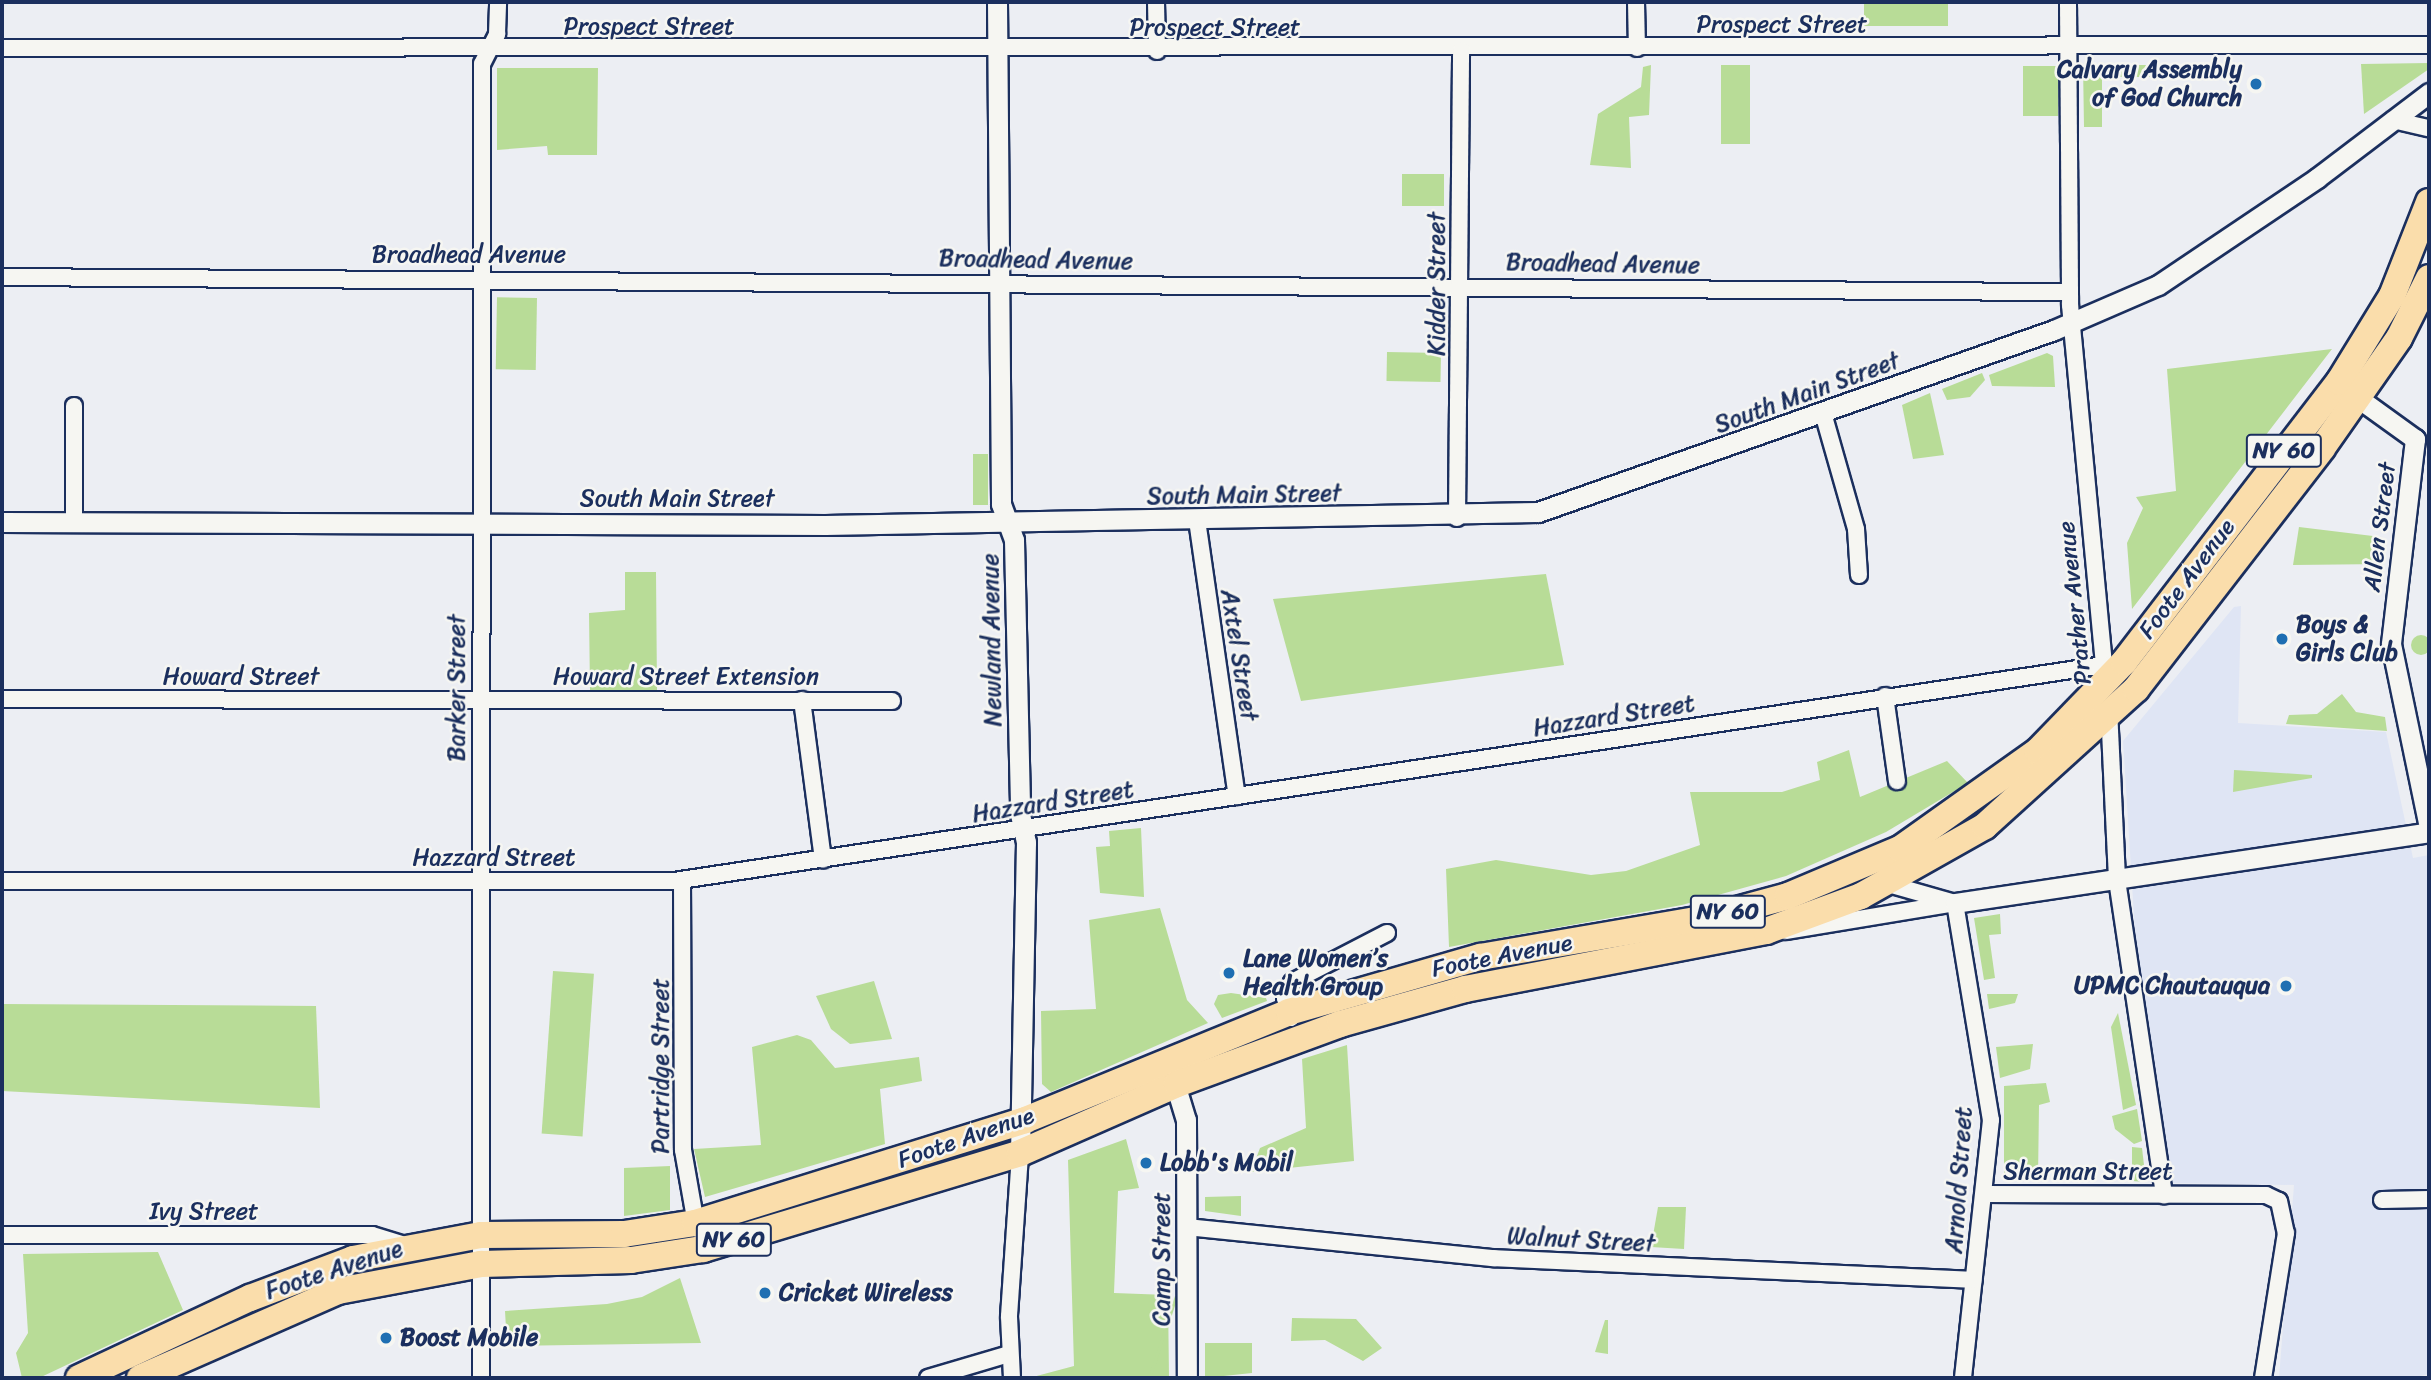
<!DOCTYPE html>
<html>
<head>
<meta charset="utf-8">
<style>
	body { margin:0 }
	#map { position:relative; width:2431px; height:1380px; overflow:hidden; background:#eceef3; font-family:Sriracha,sans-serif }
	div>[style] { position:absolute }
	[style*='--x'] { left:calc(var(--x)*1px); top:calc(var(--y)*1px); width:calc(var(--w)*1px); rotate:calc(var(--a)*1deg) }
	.built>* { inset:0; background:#dfe5f4 }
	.green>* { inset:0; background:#b8dc97; transform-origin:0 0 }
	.round { border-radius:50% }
	.roads { filter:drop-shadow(2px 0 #1b2f5e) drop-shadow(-2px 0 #1b2f5e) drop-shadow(0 2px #1b2f5e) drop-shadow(0 -2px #1b2f5e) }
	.minor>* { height:16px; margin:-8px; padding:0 8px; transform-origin:8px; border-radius:8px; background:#f6f6f2 }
	.tertiary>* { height:19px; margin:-9.5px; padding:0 9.5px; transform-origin:9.5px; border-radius:9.5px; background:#f6f6f2 }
	.trunk>* { height:26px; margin:-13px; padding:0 13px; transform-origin:13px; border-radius:13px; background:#faddab }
	.dots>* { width:19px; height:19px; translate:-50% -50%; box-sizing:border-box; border:4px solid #f6f6f2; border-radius:50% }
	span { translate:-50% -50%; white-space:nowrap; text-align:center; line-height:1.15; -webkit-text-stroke:5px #f6f6f2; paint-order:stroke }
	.shield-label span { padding:2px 5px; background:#f6f6f2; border:2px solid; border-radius:5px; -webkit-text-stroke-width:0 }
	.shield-label { font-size:23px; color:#1b2f5e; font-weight:700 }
	.street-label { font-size:24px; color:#1b2f5e }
	.poi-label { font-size:24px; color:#1b2f5e; font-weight:700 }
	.right { translate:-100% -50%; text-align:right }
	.left { translate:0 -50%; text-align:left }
	.frame { position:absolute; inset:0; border:4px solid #1b2f5e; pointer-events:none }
</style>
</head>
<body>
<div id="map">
	<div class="built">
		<div style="clip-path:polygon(2241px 606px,2238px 723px,2386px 732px,2413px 858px,2429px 855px,2429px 1374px,2412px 1378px,2279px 1378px,2294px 1185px,2170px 1183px,2135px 932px,2123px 741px,2234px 607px)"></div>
	</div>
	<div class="green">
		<div style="left:1864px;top:2px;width:84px;height:24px"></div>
		<div style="clip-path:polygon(2429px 63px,2429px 69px,2364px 114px,2361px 64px)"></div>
		<div style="clip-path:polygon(1651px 65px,1649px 115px,1629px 117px,1631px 168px,1590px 165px,1598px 114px,1641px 87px,1643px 67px)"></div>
		<div style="left:1721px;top:65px;width:29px;height:79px"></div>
		<div style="clip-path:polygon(2083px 65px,2163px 65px,2162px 77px,2102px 77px,2102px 127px,2084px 127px)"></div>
		<div style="left:2023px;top:66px;width:35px;height:50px"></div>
		<div style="clip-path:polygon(497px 68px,598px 68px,597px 155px,548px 155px,547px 146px,497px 150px)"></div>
		<div style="left:1444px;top:174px;width:32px;height:42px;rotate:90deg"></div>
		<div style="left:537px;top:298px;width:72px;height:40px;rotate:91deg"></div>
		<div style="clip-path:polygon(2332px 349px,2132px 609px,2127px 543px,2143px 508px,2136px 497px,2176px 491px,2167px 369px)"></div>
		<div style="left:1387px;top:352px;width:54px;height:29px;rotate:1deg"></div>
		<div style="clip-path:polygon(2047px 353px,2053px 356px,2055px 387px,1992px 386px,1989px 375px)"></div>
		<div style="clip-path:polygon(1982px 373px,1985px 380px,1970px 397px,1947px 400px,1942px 389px)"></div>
		<div style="clip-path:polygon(1930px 393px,1944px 455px,1913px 459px,1902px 405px)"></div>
		<div style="left:973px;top:454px;width:15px;height:51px"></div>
		<div style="clip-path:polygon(2299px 527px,2381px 537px,2384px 564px,2293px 565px)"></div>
		<div style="clip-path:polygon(625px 572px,656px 572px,657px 690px,590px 691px,589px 613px,625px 610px)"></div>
		<div style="clip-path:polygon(1546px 574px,1564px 665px,1301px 701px,1273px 599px)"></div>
		<div class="round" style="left:2411px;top:635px;width:20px;height:20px"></div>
		<div style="clip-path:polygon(2342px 694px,2356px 712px,2385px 717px,2387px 731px,2286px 724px,2289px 715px,2317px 714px)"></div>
		<div style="clip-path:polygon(1849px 750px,1860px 797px,1947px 761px,1968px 783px,1886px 832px,1786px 876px,1682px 905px,1449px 947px,1446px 869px,1496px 860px,1591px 875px,1626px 871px,1700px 845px,1690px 792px,1782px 792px,1820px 780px,1817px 762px)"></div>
		<div style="clip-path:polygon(2234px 770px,2312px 775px,2312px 778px,2233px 792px)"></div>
		<div style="clip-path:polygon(1141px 828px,1144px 897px,1100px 893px,1096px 847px,1110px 846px,1109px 831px)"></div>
		<div style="clip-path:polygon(1160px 908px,1187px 1000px,1208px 1023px,1051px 1092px,1042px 1084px,1041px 1011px,1096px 1009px,1089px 920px)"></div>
		<div style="clip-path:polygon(2000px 914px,2001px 934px,1989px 935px,1995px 978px,1984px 980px,1974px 918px)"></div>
		<div style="left:553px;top:971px;width:41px;height:163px;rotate:4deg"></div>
		<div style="clip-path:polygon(874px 981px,892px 1039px,850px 1044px,831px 1029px,816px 996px)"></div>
		<div style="clip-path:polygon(1231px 993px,1266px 998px,1267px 1001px,1222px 1018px,1214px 1004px,1218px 995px)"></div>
		<div style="clip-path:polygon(1987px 994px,2018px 994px,2015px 1003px,1989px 1009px)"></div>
		<div style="clip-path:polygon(2px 1004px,316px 1006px,320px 1108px,2px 1091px)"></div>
		<div style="clip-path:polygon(2118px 1013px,2136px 1105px,2123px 1110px,2111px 1027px)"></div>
		<div style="clip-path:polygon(797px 1035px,811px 1040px,835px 1068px,919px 1057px,922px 1081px,880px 1089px,885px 1144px,705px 1197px,694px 1149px,761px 1145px,752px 1047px)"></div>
		<div style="clip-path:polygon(2033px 1044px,2030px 1069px,2000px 1078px,1996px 1047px)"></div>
		<div style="clip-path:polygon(1347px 1045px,1354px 1161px,1251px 1172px,1260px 1148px,1306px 1128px,1302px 1059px)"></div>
		<div style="clip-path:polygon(2046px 1083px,2050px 1102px,2039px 1105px,2038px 1179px,2004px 1179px,2004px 1086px)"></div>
		<div style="clip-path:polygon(2137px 1109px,2142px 1141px,2134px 1144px,2115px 1129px,2112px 1116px)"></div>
		<div style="clip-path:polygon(1126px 1139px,1139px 1188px,1118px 1191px,1114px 1293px,1168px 1295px,1169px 1378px,1029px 1378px,1074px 1366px,1068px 1160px)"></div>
		<div style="clip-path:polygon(2132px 1147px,2142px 1148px,2146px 1182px,2132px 1181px)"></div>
		<div style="clip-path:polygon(670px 1166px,670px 1210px,624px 1216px,624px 1168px)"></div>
		<div style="clip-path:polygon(1241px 1196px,1241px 1216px,1205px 1211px,1205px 1197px)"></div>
		<div style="clip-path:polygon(1658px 1207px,1686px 1207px,1684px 1249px,1651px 1247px)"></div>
		<div style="clip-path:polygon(158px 1252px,183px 1310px,39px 1378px,22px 1378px,16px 1353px,28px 1333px,23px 1254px)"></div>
		<div style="clip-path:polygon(680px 1278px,701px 1343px,507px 1346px,505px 1311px,607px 1304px,642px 1297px)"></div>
		<div style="left:1175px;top:1296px;width:3px;height:81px;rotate:18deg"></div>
		<div style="clip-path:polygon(1292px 1318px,1356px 1319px,1382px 1348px,1363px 1361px,1325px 1340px,1291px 1341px)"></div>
		<div style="clip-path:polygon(1605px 1320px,1608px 1320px,1608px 1354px,1595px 1352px)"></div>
		<div style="clip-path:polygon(1205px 1343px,1252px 1343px,1252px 1373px,1205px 1378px)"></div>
	</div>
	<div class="roads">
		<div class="minor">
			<div style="--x:1156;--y:2;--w:49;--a:88.8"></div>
			<div style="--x:1636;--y:2;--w:46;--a:88.8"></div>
			<div style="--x:2068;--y:2;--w:303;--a:89.6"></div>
			<div style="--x:2070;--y:305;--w:370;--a:84.6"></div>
			<div style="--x:2;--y:48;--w:2427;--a:-0.07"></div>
			<div style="--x:2393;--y:120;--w:37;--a:13"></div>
			<div style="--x:2;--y:277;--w:2068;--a:0.42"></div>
			<div style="--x:74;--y:406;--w:116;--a:90"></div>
			<div style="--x:1823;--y:413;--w:121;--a:74.1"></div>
			<div style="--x:1856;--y:529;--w:46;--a:86.3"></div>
			<div style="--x:1457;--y:518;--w:468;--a:-89.5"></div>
			<div style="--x:1197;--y:520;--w:279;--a:81.8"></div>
			<div style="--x:1885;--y:696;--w:86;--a:82"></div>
			<div style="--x:2;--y:699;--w:890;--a:0.13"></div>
			<div style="--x:802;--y:700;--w:161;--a:82.5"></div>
			<div style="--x:2109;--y:709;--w:171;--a:87.3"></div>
			<div style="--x:2117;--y:880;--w:319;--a:81.5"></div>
			<div style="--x:682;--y:880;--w:270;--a:89.8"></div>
			<div style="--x:683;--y:1150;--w:80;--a:80"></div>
			<div style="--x:2;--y:881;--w:672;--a:0"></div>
			<div style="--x:674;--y:881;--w:1446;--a:-8.59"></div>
			<div style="--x:1881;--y:882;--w:77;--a:15.8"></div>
			<div style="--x:1955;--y:903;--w:220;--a:80.6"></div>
			<div style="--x:1991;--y:1120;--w:260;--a:96.2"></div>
			<div style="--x:1786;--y:931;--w:171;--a:-9.4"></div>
			<div style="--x:1291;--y:1018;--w:21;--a:-107"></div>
			<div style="--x:1285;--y:998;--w:17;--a:-66"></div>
			<div style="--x:1292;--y:982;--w:107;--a:-27.3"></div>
			<div style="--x:1984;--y:1194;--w:282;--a:0.2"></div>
			<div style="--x:2266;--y:1195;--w:14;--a:25"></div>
			<div style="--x:2279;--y:1201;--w:33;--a:78"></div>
			<div style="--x:2286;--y:1233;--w:147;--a:99"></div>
			<div style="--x:2382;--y:1200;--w:47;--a:-1.2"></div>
			<div style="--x:1187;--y:1227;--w:308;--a:5.8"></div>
			<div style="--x:1493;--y:1258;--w:481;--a:2.6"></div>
			<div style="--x:2;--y:1235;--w:370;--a:0"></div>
			<div style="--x:372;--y:1235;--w:34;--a:17"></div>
			<div style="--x:481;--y:1378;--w:1314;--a:-89.96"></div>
			<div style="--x:482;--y:64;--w:34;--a:-63"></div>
			<div style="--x:497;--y:34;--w:32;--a:-88"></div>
			<div style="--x:928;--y:1378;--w:84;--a:-16.5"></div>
			<div style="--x:1012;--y:1378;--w:62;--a:-92.8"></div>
			<div style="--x:1009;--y:1316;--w:163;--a:-86.1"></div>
		</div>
		<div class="tertiary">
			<div style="--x:997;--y:2;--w:502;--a:89.54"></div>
			<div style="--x:1001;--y:504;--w:38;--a:70"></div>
			<div style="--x:1014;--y:540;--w:274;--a:88.7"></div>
			<div style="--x:1020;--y:814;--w:29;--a:78"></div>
			<div style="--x:1026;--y:842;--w:311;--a:91.1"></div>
			<div style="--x:2347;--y:390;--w:84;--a:35.8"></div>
			<div style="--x:2415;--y:439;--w:206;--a:96.7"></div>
			<div style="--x:2391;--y:644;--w:187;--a:78.3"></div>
			<div style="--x:2;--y:522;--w:823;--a:0.21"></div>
			<div style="--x:825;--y:525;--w:713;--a:-1.04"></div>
			<div style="--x:1538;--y:512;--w:547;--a:-19.43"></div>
			<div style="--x:2054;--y:330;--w:113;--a:-23.4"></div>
			<div style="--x:2158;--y:285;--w:192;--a:-33.9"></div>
			<div style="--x:2317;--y:178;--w:141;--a:-37.2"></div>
			<div style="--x:1955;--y:903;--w:479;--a:-8.5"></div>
			<div style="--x:1172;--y:1074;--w:48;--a:73.1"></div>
			<div style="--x:1186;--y:1120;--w:258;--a:89.8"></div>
		</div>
		<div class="trunk">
			<div style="--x:79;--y:1378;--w:189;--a:-25.1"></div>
			<div style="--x:250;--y:1298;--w:110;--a:-20.7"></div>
			<div style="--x:353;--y:1259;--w:130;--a:-10.6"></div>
			<div style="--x:481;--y:1235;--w:143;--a:-0.4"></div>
			<div style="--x:624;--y:1234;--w:72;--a:-8.8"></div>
			<div style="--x:695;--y:1223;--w:346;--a:-17.3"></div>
			<div style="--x:1025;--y:1120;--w:285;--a:-22.2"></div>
			<div style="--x:1289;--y:1012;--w:199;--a:-16.1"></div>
			<div style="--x:1480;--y:957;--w:226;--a:-9.7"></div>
			<div style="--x:1703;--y:919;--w:88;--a:-15.1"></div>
			<div style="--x:1788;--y:896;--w:121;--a:-22.8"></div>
			<div style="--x:1900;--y:849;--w:169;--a:-35.4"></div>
			<div style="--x:2038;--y:751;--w:124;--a:-46"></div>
			<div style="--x:2124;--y:662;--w:353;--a:-52.5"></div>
			<div style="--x:2339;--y:382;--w:101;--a:-58.4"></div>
			<div style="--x:2392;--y:296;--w:101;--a:-68.5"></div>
			<div style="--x:140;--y:1378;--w:216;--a:-23.7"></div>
			<div style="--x:338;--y:1291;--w:146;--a:-10.7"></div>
			<div style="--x:481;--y:1264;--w:150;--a:-1.5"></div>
			<div style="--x:631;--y:1260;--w:73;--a:-8.7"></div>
			<div style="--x:703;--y:1249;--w:331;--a:-16.8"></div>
			<div style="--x:1020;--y:1153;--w:171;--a:-23.7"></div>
			<div style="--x:1177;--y:1084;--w:174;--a:-20.2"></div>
			<div style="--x:1340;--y:1024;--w:130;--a:-15.6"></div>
			<div style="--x:1465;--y:989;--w:307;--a:-10.9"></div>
			<div style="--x:1766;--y:931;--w:101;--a:-20.2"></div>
			<div style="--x:1861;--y:896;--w:142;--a:-29.4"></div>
			<div style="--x:1985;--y:826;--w:204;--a:-42.2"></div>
			<div style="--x:2136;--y:689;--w:304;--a:-52.3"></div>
			<div style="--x:2322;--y:448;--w:134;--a:-55"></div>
			<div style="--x:2399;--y:338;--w:67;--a:-63.4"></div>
		</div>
	</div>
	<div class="dots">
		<div style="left:2256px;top:84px;background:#1f6fb2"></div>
		<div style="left:2282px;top:639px;background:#1f6fb2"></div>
		<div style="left:1229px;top:973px;background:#1f6fb2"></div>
		<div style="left:2286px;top:986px;background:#1f6fb2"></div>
		<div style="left:1146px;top:1163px;background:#1f6fb2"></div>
		<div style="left:765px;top:1293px;background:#1f6fb2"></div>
		<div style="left:386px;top:1338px;background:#1f6fb2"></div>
	</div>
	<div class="shield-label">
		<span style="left:2284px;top:451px">NY 60</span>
		<span style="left:1728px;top:912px">NY 60</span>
		<span style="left:734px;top:1240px">NY 60</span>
	</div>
	<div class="street-label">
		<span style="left:1782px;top:25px">Prospect Street</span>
		<span style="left:649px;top:27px">Prospect Street</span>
		<span style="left:1215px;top:28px">Prospect Street</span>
		<span style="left:469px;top:255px">Broadhead Avenue</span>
		<span style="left:1036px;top:260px;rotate:1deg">Broadhead Avenue</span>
		<span style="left:1603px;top:264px;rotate:1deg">Broadhead Avenue</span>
		<span style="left:1437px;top:284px;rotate:-90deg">Kidder Street</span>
		<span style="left:1807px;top:393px;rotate:-20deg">South Main Street</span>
		<span style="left:1244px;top:495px;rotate:-1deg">South Main Street</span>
		<span style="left:677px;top:499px">South Main Street</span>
		<span style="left:2380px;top:527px;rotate:-83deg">Allen Street</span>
		<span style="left:2187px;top:579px;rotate:-53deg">Foote Avenue</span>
		<span style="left:2075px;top:603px;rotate:-96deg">Prather Avenue</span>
		<span style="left:992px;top:640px;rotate:-91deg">Newland Avenue</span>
		<span style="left:1239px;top:655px;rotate:81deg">Axtel Street</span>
		<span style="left:241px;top:677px">Howard Street</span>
		<span style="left:686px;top:677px">Howard Street Extension</span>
		<span style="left:457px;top:688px;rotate:-90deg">Barker Street</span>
		<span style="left:1614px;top:716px;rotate:-9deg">Hazzard Street</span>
		<span style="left:1053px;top:802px;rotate:-9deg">Hazzard Street</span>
		<span style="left:494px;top:858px">Hazzard Street</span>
		<span style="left:1502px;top:956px;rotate:-11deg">Foote Avenue</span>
		<span style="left:661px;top:1066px;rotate:-90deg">Partridge Street</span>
		<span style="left:966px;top:1138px;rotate:-19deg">Foote Avenue</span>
		<span style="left:2088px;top:1172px">Sherman Street</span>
		<span style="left:1959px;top:1180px;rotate:-86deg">Arnold Street</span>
		<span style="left:204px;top:1212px">Ivy Street</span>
		<span style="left:1581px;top:1240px;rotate:3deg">Walnut Street</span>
		<span style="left:1162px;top:1259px;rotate:-90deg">Camp Street</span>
		<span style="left:334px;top:1270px;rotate:-18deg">Foote Avenue</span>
	</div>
	<div class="poi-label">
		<span class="right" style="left:2242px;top:84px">Calvary Assembly<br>of God Church</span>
		<span class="left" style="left:2296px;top:639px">Boys &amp;<br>Girls Club</span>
		<span class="left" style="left:1243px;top:973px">Lane Women’s<br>Health Group</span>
		<span class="right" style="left:2270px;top:986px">UPMC Chautauqua</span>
		<span class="left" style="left:1160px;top:1163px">Lobb's Mobil</span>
		<span class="left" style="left:779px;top:1293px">Cricket Wireless</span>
		<span class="left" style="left:400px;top:1338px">Boost Mobile</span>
	</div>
	<div class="frame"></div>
</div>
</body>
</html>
